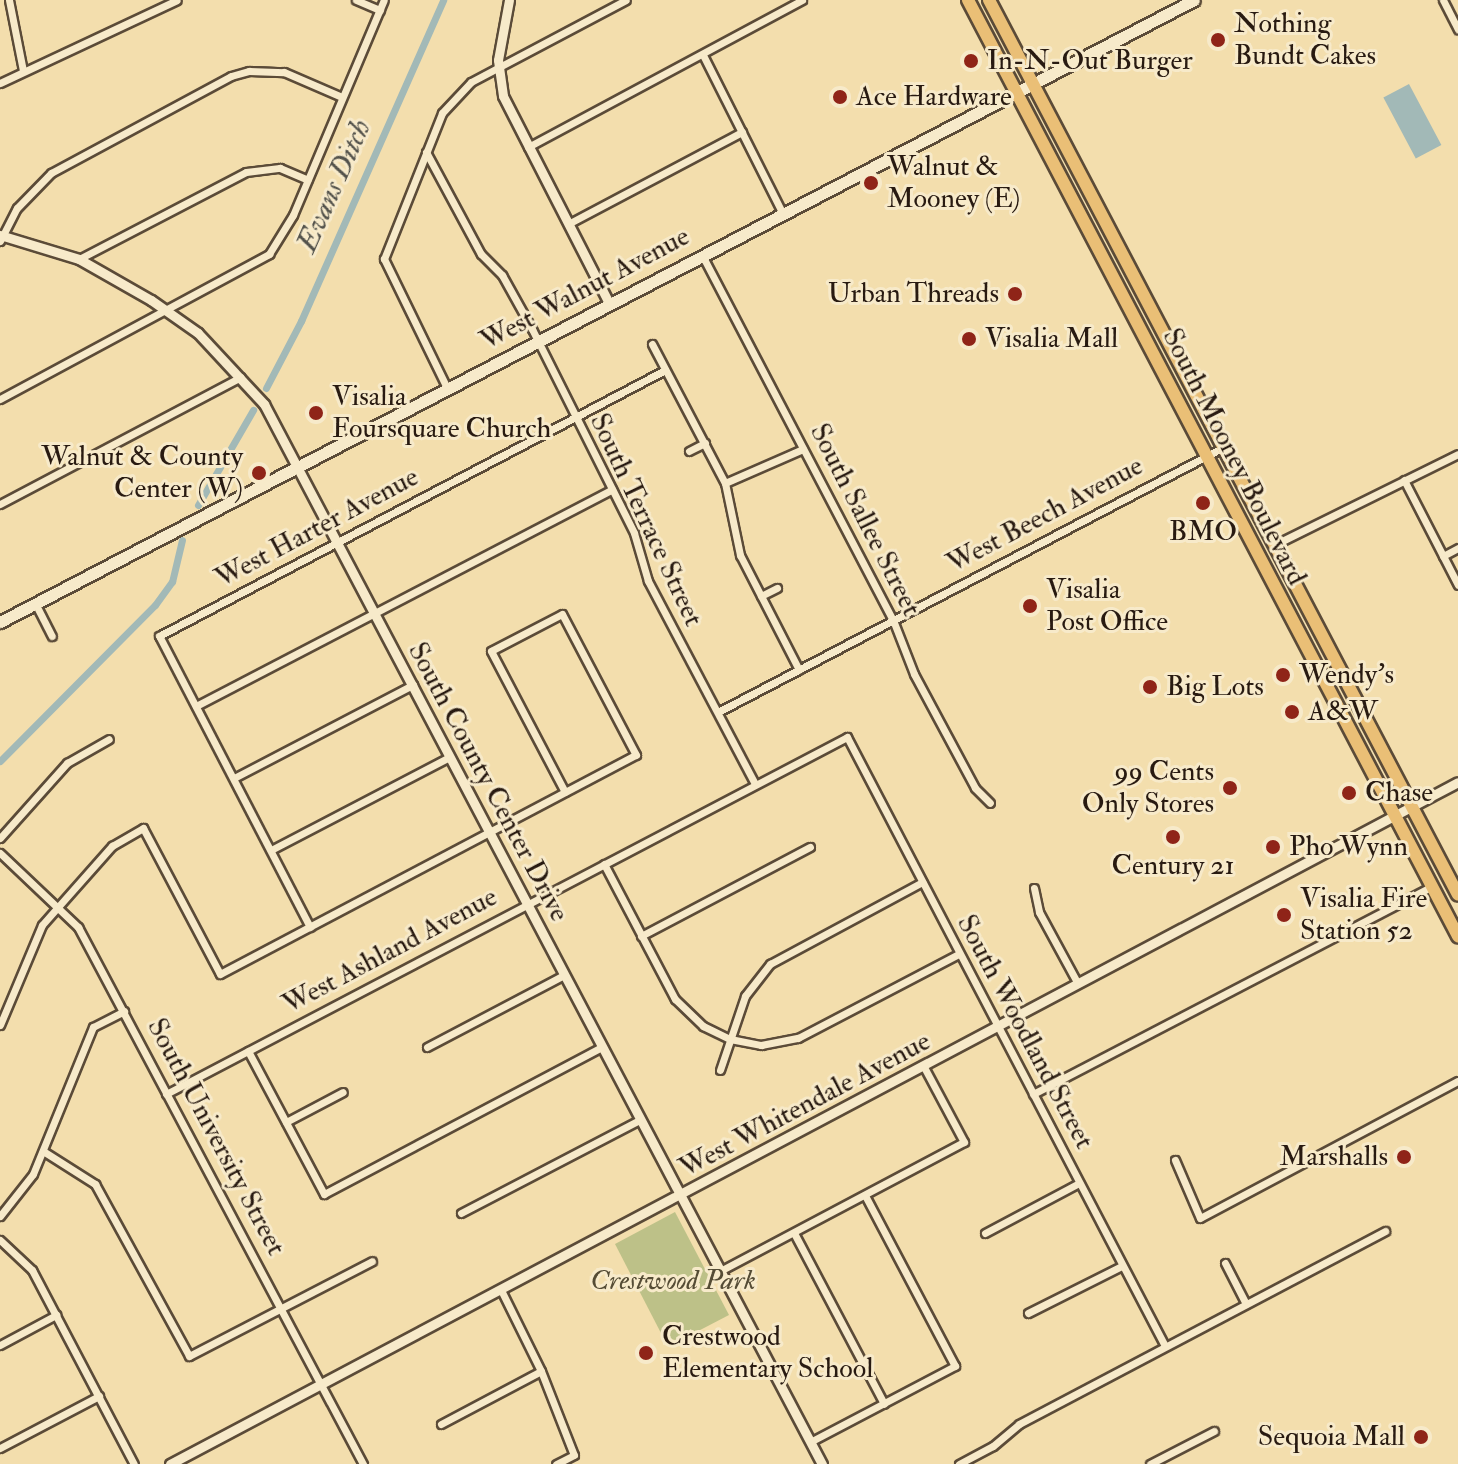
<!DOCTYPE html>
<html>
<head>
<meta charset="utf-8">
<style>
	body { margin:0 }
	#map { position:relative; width:1458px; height:1464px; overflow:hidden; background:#f3dead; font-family:"IM FELL Double Pica",serif }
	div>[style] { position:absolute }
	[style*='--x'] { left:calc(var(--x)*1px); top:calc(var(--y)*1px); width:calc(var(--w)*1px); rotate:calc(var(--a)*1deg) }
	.green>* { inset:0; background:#bdc188 }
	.water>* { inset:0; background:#a2b9b7; transform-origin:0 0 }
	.canal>* { height:7px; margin:-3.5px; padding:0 3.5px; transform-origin:3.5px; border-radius:3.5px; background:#a2b9b7 }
	.roads { filter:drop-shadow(2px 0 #5b4b38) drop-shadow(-2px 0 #5b4b38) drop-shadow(0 2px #5b4b38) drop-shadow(0 -2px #5b4b38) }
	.minor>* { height:7px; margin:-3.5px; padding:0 3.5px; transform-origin:3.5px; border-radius:3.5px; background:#f7eaca }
	.tertiary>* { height:9px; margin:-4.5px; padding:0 4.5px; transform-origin:4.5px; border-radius:4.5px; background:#f7eaca }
	.secondary>* { height:11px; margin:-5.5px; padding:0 5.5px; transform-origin:5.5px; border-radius:5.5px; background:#f7eaca }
	.primary>* { height:12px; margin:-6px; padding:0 6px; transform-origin:6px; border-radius:6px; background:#eabf76 }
	.dots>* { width:22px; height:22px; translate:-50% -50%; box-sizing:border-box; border:4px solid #f7eaca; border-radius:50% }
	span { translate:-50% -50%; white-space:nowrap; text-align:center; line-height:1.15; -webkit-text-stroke:6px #f7eaca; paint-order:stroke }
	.poi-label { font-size:28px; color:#281a11 }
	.left { translate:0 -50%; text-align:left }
	.right { translate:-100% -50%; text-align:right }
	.street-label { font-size:28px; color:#281a11 }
	.park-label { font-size:28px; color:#554c35; font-style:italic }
	.water-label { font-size:30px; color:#53524b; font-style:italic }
</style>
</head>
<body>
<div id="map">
	<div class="green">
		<div style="clip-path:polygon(675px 1212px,729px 1315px,679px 1341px,663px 1337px,615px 1244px)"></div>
	</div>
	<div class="water">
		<div style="left:1409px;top:84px;width:69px;height:29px;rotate:62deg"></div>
	</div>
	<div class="canal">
		<div style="--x:266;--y:388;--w:76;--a:-62.4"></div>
		<div style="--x:301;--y:321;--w:351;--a:-66.1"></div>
		<div style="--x:198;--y:505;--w:110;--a:-59.9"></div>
		<div style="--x:0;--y:761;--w:220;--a:-45.2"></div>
		<div style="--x:155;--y:605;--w:29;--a:-54"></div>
		<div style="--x:172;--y:582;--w:43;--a:-76.6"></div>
	</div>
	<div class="roads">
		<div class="minor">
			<div style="--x:9;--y:0;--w:72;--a:78.8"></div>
			<div style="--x:356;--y:0;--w:26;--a:23"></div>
			<div style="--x:1443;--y:0;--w:33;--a:63"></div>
			<div style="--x:703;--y:55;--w:176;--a:63.3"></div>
			<div style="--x:0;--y:83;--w:195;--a:-25.1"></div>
			<div style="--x:528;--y:147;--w:311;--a:-28.2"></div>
			<div style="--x:426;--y:152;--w:116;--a:61.7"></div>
			<div style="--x:481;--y:254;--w:30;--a:45"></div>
			<div style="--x:502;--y:275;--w:62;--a:60.9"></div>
			<div style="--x:532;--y:329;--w:228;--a:63.4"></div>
			<div style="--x:634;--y:533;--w:50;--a:73.7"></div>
			<div style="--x:648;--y:581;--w:229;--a:62.2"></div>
			<div style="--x:568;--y:224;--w:197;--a:-27.9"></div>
			<div style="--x:0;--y:241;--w:37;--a:-63"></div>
			<div style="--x:17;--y:208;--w:49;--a:-45.8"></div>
			<div style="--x:51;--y:173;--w:204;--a:-28.3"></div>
			<div style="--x:231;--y:76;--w:19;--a:-16"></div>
			<div style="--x:249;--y:71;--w:35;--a:2"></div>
			<div style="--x:284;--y:72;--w:63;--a:23.3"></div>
			<div style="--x:702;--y:255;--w:412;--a:62.4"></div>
			<div style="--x:893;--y:620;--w:58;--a:68.7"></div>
			<div style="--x:914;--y:674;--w:129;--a:61.8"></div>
			<div style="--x:975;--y:788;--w:21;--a:45"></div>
			<div style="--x:79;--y:259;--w:188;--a:-27.5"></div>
			<div style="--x:246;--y:172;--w:34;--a:-7"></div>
			<div style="--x:280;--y:168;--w:30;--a:23"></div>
			<div style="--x:652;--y:344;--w:157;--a:62.3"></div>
			<div style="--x:725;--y:483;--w:74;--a:78.2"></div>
			<div style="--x:740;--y:555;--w:129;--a:62.8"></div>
			<div style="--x:447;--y:388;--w:144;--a:-116"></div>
			<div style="--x:384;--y:259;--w:157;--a:-68.3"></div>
			<div style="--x:442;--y:113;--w:42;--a:-46.9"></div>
			<div style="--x:471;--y:82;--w:175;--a:-27.9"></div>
			<div style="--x:0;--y:399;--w:306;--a:-28.3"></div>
			<div style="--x:269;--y:254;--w:46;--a:-58.4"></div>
			<div style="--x:293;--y:215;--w:233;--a:-67.1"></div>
			<div style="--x:689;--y:451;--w:18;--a:-27"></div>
			<div style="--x:1404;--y:480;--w:118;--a:62.8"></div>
			<div style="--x:725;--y:483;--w:85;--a:-23.6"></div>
			<div style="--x:0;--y:504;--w:272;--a:-27.8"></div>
			<div style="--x:1274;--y:545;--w:205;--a:-26.3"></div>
			<div style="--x:1443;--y:556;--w:17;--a:-28"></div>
			<div style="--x:761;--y:596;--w:18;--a:-27"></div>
			<div style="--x:35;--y:603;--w:37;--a:63"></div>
			<div style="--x:196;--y:706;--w:469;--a:-27.5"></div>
			<div style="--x:718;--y:712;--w:569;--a:-27.65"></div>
			<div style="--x:234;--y:778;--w:202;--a:-27.5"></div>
			<div style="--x:0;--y:838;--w:101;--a:-48.2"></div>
			<div style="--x:67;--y:763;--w:48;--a:-29.7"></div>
			<div style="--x:271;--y:850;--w:202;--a:-27.5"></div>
			<div style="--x:0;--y:853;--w:108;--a:43.5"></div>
			<div style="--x:78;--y:927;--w:608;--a:62.04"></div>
			<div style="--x:604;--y:864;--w:153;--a:62.3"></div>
			<div style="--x:675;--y:999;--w:39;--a:44"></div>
			<div style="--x:703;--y:1026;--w:30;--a:26"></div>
			<div style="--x:730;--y:1039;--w:32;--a:11"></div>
			<div style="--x:761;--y:1045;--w:38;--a:-11"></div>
			<div style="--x:798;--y:1038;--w:182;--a:-27.6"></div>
			<div style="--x:1034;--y:888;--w:25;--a:78"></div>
			<div style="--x:1039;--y:912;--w:80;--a:61.5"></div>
			<div style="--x:310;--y:927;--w:328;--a:-117.4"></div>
			<div style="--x:159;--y:636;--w:572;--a:-27.73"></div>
			<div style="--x:641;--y:936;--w:191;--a:-27.8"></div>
			<div style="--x:0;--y:1025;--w:108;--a:-67.2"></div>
			<div style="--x:42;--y:925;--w:106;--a:-48.5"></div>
			<div style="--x:112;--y:846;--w:36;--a:-30"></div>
			<div style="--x:143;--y:828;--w:165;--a:62.2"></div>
			<div style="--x:220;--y:974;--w:470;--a:-27.8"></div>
			<div style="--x:636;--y:755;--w:159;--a:-117.7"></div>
			<div style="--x:562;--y:614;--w:80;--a:152.5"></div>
			<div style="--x:491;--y:651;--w:159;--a:62.3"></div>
			<div style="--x:427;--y:1047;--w:155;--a:-27.7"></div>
			<div style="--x:248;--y:1051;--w:162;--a:62"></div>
			<div style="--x:324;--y:1194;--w:314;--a:-27.9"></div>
			<div style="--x:720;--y:1070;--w:78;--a:-71.3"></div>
			<div style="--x:745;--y:996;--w:41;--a:-52"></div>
			<div style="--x:770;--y:964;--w:173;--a:-28.3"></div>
			<div style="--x:166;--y:1094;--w:769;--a:-27.66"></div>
			<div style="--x:847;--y:737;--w:687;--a:62.43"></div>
			<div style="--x:1033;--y:1094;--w:450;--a:-27.5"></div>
			<div style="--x:286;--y:1122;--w:64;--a:-27.8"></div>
			<div style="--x:43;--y:1151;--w:62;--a:32.4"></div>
			<div style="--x:95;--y:1184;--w:196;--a:61.3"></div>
			<div style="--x:189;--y:1356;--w:206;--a:-27.4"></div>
			<div style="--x:1175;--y:1160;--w:63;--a:66.7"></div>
			<div style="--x:1200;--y:1218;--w:292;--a:-28"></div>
			<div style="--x:461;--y:1213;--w:202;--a:-27.5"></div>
			<div style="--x:0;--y:1216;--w:53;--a:-51.8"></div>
			<div style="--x:33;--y:1174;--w:159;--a:-67.8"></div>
			<div style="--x:93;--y:1027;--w:35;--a:-27"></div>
			<div style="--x:794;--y:1233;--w:193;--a:62.2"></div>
			<div style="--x:985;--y:1233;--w:106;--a:-28"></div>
			<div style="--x:0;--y:1240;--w:44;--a:43.2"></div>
			<div style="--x:32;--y:1270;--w:219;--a:62.3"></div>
			<div style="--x:1225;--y:1263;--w:46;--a:62.9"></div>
			<div style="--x:720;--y:1271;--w:276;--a:-27.9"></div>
			<div style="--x:964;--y:1142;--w:85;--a:-118.1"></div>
			<div style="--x:501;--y:1290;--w:90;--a:63.7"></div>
			<div style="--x:541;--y:1371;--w:90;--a:68.6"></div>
			<div style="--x:574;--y:1455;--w:20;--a:153"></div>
			<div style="--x:1028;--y:1313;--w:105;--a:-26.6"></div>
			<div style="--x:0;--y:1345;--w:64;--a:-28.2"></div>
			<div style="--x:441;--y:1424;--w:113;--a:-27.9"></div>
			<div style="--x:810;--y:1442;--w:164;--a:-27.7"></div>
			<div style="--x:955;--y:1366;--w:193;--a:-117.8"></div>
			<div style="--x:0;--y:1448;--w:112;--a:-27.7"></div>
			<div style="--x:959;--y:1464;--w:38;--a:-28"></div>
			<div style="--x:993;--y:1446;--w:34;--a:-40"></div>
			<div style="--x:1019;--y:1424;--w:414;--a:-27.8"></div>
			<div style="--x:1150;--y:1464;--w:72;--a:-27.3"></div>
		</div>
		<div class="tertiary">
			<div style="--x:509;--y:0;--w:61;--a:100.4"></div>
			<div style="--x:498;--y:60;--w:36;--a:82"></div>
			<div style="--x:503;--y:96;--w:233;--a:62.9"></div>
			<div style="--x:0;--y:235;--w:83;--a:16.9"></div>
			<div style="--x:79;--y:259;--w:83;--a:29.7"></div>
			<div style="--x:151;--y:300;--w:57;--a:35.1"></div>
			<div style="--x:198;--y:333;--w:97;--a:47.1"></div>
			<div style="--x:264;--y:404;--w:1198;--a:62.24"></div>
			<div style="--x:170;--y:1464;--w:1457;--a:-27.9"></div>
		</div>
		<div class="secondary">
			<div style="--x:0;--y:622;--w:1346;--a:-27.52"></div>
		</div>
		<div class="primary">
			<div style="--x:968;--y:0;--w:1057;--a:62.37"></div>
			<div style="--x:989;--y:0;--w:1010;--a:62.34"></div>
		</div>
	</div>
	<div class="dots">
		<div style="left:1218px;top:40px;background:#8f2418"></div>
		<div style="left:971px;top:61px;background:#8f2418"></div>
		<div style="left:840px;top:97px;background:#8f2418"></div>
		<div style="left:871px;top:183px;background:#8f2418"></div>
		<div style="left:1015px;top:294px;background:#8f2418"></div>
		<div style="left:969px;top:339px;background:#8f2418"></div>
		<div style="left:316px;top:413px;background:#8f2418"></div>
		<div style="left:259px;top:473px;background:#8f2418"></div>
		<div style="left:1203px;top:503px;background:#8f2418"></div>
		<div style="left:1030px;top:606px;background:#8f2418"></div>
		<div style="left:1283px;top:675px;background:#8f2418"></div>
		<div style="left:1150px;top:687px;background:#8f2418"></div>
		<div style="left:1292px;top:712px;background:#8f2418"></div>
		<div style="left:1230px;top:788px;background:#8f2418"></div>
		<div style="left:1349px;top:793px;background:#8f2418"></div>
		<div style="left:1173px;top:837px;background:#8f2418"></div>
		<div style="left:1273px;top:847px;background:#8f2418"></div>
		<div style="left:1284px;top:915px;background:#8f2418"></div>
		<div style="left:1404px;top:1157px;background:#8f2418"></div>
		<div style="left:646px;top:1353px;background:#8f2418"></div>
		<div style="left:1421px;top:1437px;background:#8f2418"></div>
	</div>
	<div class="poi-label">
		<span class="left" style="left:1234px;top:40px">Nothing<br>Bundt Cakes</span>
		<span class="left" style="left:987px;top:61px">In-N-Out Burger</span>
		<span class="left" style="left:856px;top:97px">Ace Hardware</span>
		<span class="left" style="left:887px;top:183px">Walnut &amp;<br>Mooney (E)</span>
		<span class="right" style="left:999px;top:294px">Urban Threads</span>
		<span class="left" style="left:985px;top:339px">Visalia Mall</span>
		<span class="left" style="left:332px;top:413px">Visalia<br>Foursquare Church</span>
		<span class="right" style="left:243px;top:473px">Walnut &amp; County<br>Center (W)</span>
		<span style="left:1203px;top:532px">BMO</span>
		<span class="left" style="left:1046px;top:606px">Visalia<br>Post Office</span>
		<span class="left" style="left:1299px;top:675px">Wendy's</span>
		<span class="left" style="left:1166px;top:687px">Big Lots</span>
		<span class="left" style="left:1308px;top:712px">A&amp;W</span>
		<span class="right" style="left:1214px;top:788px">99 Cents<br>Only Stores</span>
		<span class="left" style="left:1365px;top:793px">Chase</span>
		<span class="left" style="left:1289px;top:847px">Pho Wynn</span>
		<span style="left:1173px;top:866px">Century 21</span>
		<span class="left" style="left:1300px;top:915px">Visalia Fire<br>Station 52</span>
		<span class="right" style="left:1388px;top:1157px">Marshalls</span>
		<span class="left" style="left:662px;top:1353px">Crestwood<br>Elementary School</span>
		<span class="right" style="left:1405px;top:1437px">Sequoia Mall</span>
	</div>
	<div class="street-label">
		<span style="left:585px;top:289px;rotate:-28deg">West Walnut Avenue</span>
		<span style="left:1234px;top:457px;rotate:63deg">South Mooney Boulevard</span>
		<span style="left:1045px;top:515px;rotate:-28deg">West Beech Avenue</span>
		<span style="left:646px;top:520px;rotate:65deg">South Terrace Street</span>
		<span style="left:865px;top:520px;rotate:63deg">South Sallee Street</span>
		<span style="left:317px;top:528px;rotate:-28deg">West Harter Avenue</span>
		<span style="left:488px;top:782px;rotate:62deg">South County Center Drive</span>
		<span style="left:390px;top:951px;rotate:-28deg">West Ashland Avenue</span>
		<span style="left:1025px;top:1032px;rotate:62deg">South Woodland Street</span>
		<span style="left:805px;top:1105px;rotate:-28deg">West Whitendale Avenue</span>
		<span style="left:216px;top:1137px;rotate:62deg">South University Street</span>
	</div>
	<div class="park-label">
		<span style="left:673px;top:1281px">Crestwood Park</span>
	</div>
	<div class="water-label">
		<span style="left:334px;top:186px;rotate:-66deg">Evans Ditch</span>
	</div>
</div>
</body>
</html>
